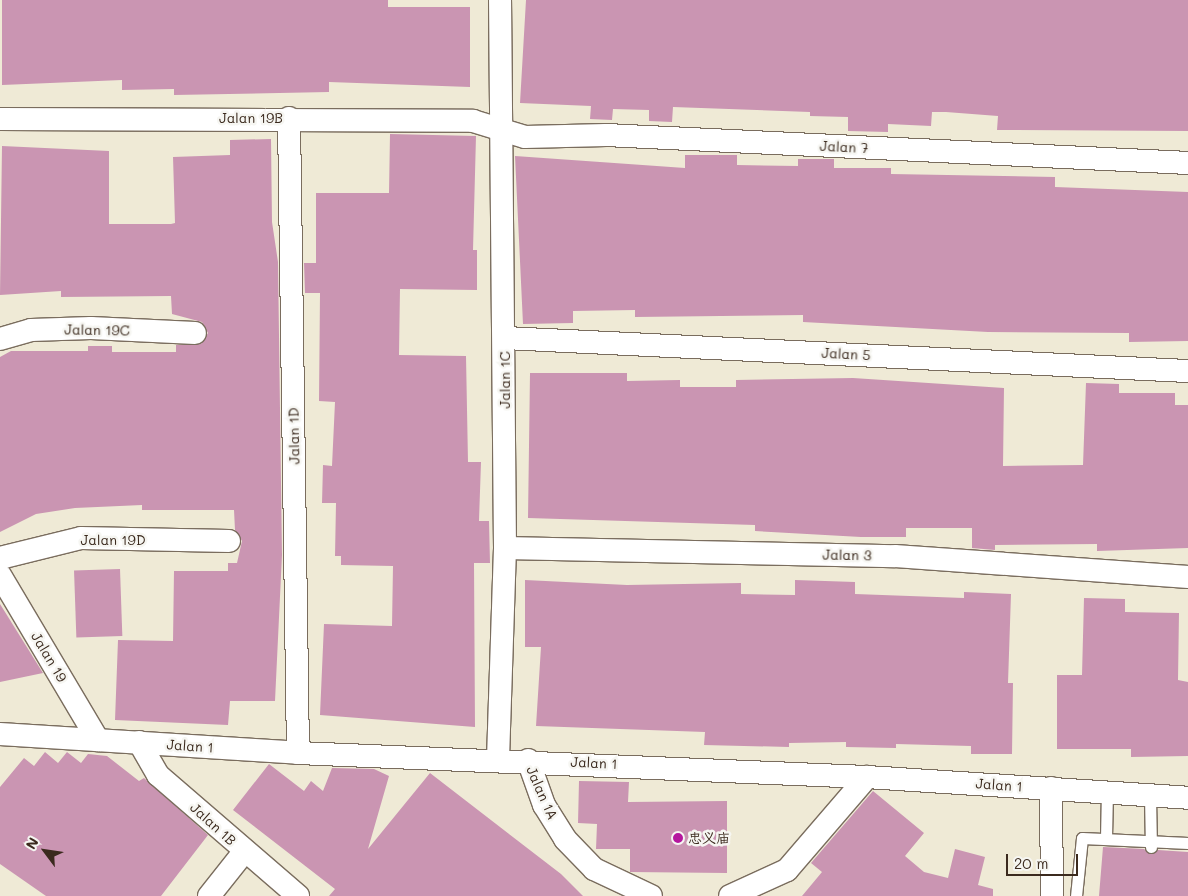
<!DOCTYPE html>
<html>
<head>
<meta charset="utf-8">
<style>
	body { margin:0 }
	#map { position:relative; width:1188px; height:896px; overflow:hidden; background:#efead6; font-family:Mali,"LXGW WenKai TC",sans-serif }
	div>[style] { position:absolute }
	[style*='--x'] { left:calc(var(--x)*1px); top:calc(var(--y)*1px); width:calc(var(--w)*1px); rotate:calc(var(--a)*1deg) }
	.building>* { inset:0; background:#ca95b2; transform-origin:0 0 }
	.roads { filter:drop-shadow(1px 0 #7a6d5e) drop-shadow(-1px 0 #7a6d5e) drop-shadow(0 1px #7a6d5e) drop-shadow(0 -1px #7a6d5e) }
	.service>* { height:11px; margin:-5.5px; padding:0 5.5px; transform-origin:5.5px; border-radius:5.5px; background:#fff }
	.minor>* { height:22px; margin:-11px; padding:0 11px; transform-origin:11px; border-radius:11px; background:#fff }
	.dots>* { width:14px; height:14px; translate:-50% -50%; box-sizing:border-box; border:2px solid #f6f6f2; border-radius:50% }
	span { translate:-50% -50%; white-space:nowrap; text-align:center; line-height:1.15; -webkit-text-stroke:5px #f6f6f2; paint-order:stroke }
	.street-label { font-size:14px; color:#3b2a1e }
	.poi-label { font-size:14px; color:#3b2a1e }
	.left { translate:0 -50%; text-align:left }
	.north { position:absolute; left:20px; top:826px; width:50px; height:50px; -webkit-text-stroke:4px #f6f6f2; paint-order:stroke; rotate:301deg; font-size:14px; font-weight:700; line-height:20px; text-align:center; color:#3b2a1e }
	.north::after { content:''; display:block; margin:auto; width:18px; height:22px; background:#3b2a1e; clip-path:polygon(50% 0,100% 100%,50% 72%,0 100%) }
	.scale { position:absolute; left:1006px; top:854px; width:72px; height:22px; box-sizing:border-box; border:2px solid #3b2a1e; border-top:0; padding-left:6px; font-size:15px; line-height:18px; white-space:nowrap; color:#3b2a1e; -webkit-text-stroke:4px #f6f6f2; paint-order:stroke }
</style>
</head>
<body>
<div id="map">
	<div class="building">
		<div style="clip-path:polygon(2px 0,388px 0,388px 7px,470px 7px,470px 87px,329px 82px,329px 92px,174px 95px,174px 89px,122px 90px,122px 80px,2px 85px)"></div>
		<div style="clip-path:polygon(526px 0,1188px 0,1188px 131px,997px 130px,998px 116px,946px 112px,932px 112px,931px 126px,888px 124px,888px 132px,848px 131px,848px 117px,810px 116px,810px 112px,673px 107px,672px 122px,649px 121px,649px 110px,613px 109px,612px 120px,590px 119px,591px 106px,520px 103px)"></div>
		<div style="clip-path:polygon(390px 134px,476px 136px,473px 250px,477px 250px,477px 290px,400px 289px,399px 355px,466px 356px,468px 462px,481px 462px,479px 521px,489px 521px,490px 563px,474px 563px,475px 727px,320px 715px,324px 624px,392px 626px,393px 566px,341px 565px,341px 556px,335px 556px,336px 503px,322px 503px,323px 465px,332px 466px,335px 402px,319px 401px,320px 293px,305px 293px,304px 263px,316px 263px,316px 193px,389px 193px)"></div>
		<div style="clip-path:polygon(271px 139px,272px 222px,278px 262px,282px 555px,275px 701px,230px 701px,228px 725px,115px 720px,118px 640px,173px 641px,174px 571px,228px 571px,228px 563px,237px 563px,242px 541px,235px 530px,234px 510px,142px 510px,142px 505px,75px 508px,36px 514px,0 532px,0 357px,11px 351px,88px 351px,88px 346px,112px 346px,112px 352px,176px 352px,176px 345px,201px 344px,208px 333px,202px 322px,172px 314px,171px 296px,61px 297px,61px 291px,0 295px,2px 146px,109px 151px,109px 224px,171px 224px,175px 223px,173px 157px,230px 155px,230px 140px)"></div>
		<div style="clip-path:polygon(685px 155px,737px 155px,737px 165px,798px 166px,798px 159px,834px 159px,834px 168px,891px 168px,891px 174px,1055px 177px,1055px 187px,1188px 192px,1188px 341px,1129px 342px,1129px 333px,988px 332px,803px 322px,803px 315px,635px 317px,635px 310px,573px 311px,573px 323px,523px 324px,515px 156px,685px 168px)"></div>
		<div style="clip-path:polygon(530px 373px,627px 373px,627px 381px,680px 380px,680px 387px,736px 387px,736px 380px,853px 378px,1004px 388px,1003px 466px,1083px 465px,1086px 383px,1119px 384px,1119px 393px,1175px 393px,1175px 405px,1188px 405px,1188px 548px,1097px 551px,1097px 544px,995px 545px,995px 550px,972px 548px,972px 528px,906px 528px,906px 537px,861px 537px,755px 531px,755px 525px,528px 518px)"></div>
		<div style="left:120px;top:569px;width:67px;height:46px;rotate:88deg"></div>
		<div style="clip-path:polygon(525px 580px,627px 585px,741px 583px,741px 594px,795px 595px,795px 580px,855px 582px,855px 594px,964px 598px,964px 592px,1011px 594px,1008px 683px,1013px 683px,1012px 754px,971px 754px,971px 746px,896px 744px,896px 748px,846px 747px,846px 742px,789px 743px,789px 747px,704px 745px,705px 732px,536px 726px,541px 647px,525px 647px)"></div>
		<div style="clip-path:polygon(1084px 598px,1125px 599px,1125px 612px,1179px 613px,1178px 680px,1188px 682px,1188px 756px,1131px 757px,1131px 749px,1057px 749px,1057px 675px,1082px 675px)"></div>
		<div style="clip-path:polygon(0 604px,43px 673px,0 682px)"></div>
		<div style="clip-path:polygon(45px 752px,58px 763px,67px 752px,81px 763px,88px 754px,107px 756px,139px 781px,144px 778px,208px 835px,161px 896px,46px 896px,0 864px,0 787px,24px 758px,34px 766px)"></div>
		<div style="clip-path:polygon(269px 764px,304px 791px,311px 781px,323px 791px,332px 768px,374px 769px,389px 776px,368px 849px,430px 773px,561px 874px,583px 896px,329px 896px,335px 889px,233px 810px)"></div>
		<div style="clip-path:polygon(579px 781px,629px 782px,628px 802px,727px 801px,727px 873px,630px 872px,630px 849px,596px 849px,597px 824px,578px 823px)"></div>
		<div style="clip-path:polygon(873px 791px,924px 833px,905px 856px,924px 872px,948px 878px,955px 849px,985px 857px,978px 885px,993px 889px,993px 896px,802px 896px,822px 872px,811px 863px)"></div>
		<div style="clip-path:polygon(1103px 847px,1144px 849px,1151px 854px,1158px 850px,1188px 852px,1188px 896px,1099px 896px)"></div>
	</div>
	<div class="roads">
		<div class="service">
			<div style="--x:1150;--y:796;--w:51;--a:88.9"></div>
			<div style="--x:1106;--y:838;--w:46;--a:-88.8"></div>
			<div style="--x:1076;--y:896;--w:58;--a:-84.1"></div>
			<div style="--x:1082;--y:838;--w:106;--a:2.7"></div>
		</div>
		<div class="minor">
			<div style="--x:289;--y:118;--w:635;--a:89.19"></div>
			<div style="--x:0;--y:119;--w:473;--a:0.2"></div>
			<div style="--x:473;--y:121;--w:54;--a:17.1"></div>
			<div style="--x:525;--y:137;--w:81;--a:-1.4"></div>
			<div style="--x:606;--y:135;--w:583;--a:2.75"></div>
			<div style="--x:505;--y:338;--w:684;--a:2.77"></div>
			<div style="--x:0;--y:339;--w:32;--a:-16"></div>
			<div style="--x:31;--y:330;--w:60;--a:-1.9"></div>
			<div style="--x:91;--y:328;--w:104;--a:2.8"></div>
			<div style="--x:505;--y:548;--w:390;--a:1.2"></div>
			<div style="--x:895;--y:556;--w:294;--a:4.1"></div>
			<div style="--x:0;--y:558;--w:83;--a:-13.9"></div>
			<div style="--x:81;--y:538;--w:148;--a:1.2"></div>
			<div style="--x:0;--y:575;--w:192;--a:59.3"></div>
			<div style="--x:0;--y:734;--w:299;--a:3.6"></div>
			<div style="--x:298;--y:753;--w:570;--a:2.42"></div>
			<div style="--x:867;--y:777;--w:322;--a:3.7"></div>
			<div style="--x:139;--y:742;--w:38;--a:60"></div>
			<div style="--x:158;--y:775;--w:185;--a:40.8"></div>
			<div style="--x:498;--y:759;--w:211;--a:-88.1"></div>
			<div style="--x:505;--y:548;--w:548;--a:-90.52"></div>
			<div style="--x:528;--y:760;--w:48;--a:70.4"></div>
			<div style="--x:544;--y:805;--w:40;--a:58"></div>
			<div style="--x:565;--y:839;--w:42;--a:46"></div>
			<div style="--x:594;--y:869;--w:63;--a:25.3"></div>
			<div style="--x:1051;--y:788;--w:108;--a:89.5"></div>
			<div style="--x:209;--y:896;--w:56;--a:-51.5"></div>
			<div style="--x:730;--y:896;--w:63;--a:-24.5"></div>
			<div style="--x:787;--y:870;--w:123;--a:-49.3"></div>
		</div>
	</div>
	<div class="dots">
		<div style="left:678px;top:838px;background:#b5179e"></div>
	</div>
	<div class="street-label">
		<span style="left:251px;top:118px">Jalan 19B</span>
		<span style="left:844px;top:147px;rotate:3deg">Jalan 7</span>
		<span style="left:97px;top:330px;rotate:1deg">Jalan 19C</span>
		<span style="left:846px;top:354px;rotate:3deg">Jalan 5</span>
		<span style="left:505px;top:380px;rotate:-90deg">Jalan 1C</span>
		<span style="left:294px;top:436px;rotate:-91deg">Jalan 1D</span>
		<span style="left:113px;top:540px">Jalan 19D</span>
		<span style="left:847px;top:555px;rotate:1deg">Jalan 3</span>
		<span style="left:49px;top:657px;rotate:59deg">Jalan 19</span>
		<span style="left:190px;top:746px;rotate:4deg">Jalan 1</span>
		<span style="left:594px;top:763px;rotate:3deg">Jalan 1</span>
		<span style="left:999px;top:785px;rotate:4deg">Jalan 1</span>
		<span style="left:542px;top:793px;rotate:66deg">Jalan 1A</span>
		<span style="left:213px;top:824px;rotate:42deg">Jalan 1B</span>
	</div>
	<div class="poi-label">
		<span class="left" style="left:688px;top:838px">忠义庙</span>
	</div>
	<div class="north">N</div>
	<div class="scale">20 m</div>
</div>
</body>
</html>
